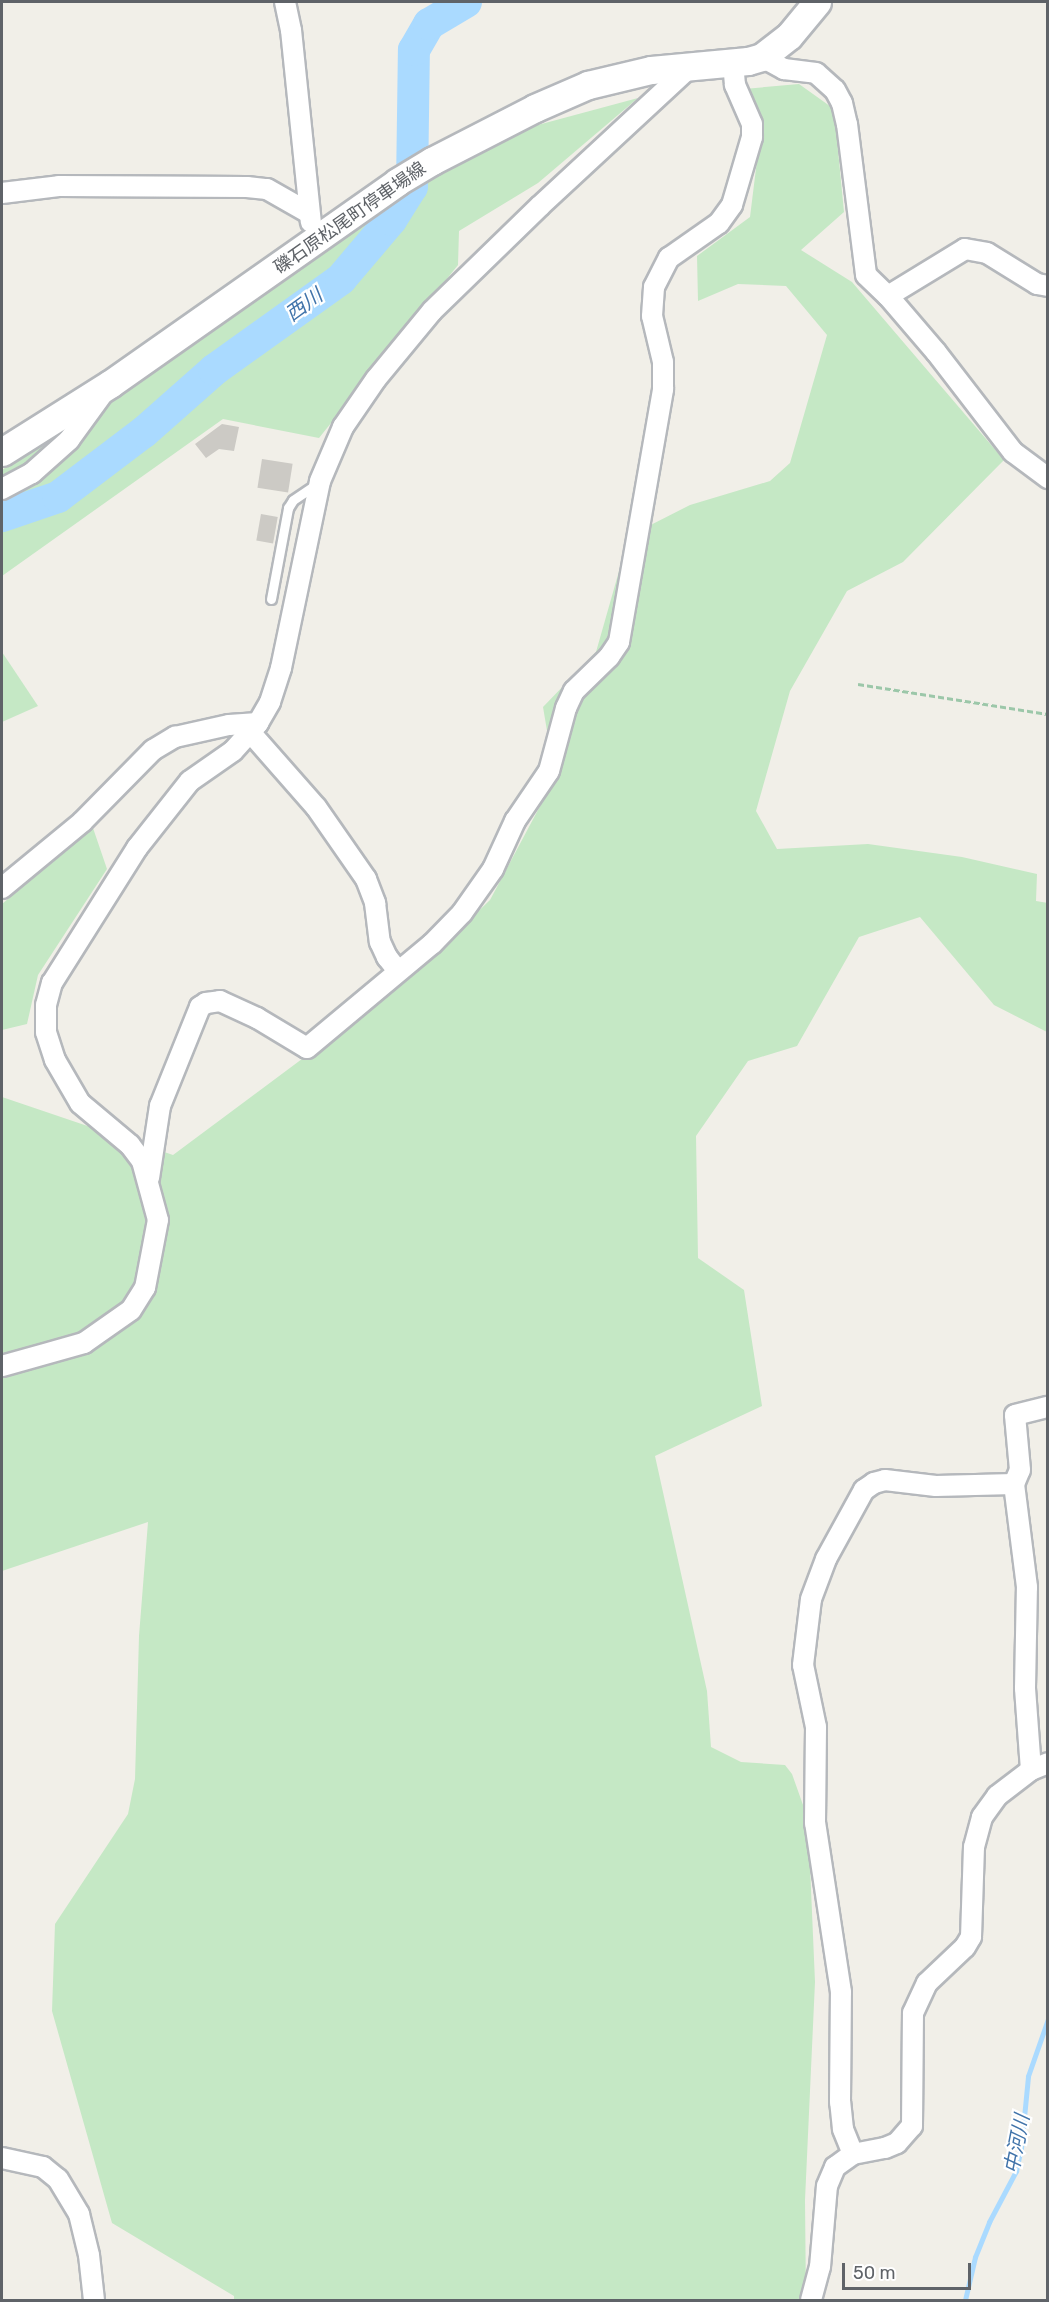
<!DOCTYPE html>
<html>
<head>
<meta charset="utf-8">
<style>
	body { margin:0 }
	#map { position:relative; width:1049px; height:2302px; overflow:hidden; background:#f1efe8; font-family:Rubik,"Noto Sans JP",sans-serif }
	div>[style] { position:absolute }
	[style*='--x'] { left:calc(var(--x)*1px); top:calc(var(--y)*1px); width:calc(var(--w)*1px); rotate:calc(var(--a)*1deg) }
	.green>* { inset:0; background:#c5e8c5 }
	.stream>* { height:5px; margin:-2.5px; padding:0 2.5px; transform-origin:2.5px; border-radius:2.5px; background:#aadaff }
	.river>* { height:32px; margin:-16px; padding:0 16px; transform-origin:16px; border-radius:16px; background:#aadaff }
	.building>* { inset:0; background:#cccac5; transform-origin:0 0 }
	.path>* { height:3px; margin-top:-1.5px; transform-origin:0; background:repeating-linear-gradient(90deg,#9cc7a9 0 6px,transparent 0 9px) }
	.roads { filter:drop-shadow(2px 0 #b5b8bc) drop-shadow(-2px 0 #b5b8bc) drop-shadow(0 2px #b5b8bc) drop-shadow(0 -2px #b5b8bc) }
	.lane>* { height:9px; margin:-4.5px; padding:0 4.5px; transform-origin:4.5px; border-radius:4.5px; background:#fff }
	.street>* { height:20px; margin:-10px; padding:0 10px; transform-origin:10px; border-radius:10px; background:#fff }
	.secondary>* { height:27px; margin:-13.5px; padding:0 13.5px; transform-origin:13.5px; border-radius:13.5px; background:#fff }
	span { translate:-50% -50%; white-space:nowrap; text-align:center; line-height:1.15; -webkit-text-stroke:4.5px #fff; paint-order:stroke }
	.street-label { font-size:18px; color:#5f6368 }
	.water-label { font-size:20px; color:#4174aa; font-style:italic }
	.frame { position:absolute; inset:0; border:3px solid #5f6368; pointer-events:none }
	.scale { position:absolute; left:842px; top:2263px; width:129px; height:27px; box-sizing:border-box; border:3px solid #5f6368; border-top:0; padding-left:8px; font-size:18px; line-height:21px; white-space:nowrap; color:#5f6368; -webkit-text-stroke:4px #fff; paint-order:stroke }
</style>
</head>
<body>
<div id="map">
	<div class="green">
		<div style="clip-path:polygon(799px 84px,834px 109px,844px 212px,801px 250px,852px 282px,1004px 460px,903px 562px,847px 591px,790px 691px,756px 811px,777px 849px,868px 844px,962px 857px,1037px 874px,1036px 901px,1048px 903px,1047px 1032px,994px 1005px,920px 917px,859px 937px,797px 1046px,748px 1061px,696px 1136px,698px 1258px,744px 1290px,762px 1406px,655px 1456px,707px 1691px,711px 1747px,741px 1762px,785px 1765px,792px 1774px,808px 1819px,815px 1982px,805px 2200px,806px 2300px,234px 2300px,234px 2296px,112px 2223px,52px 2011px,55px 1924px,128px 1814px,135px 1779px,139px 1636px,148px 1522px,2px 1571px,2px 1097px,173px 1155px,404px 983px,490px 900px,555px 778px,543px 707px,596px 652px,629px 536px,690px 505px,770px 481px,790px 463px,827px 335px,786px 286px,738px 284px,698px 301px,697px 256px,750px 217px,762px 120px,744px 89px)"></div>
		<div style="clip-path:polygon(638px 98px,538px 183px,459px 231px,458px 265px,319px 438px,223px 419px,2px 576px,2px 470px,439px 172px,534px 126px)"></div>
		<div style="clip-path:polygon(2px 652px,38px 706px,2px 722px)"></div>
		<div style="clip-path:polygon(93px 828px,107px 869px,38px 975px,27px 1024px,2px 1030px,2px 904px)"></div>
	</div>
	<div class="stream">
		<div style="--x:965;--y:2300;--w:44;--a:-76.9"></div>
		<div style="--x:975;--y:2257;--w:38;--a:-68"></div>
		<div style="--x:989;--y:2222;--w:58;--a:-62.1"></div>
		<div style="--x:1016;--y:2171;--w:24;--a:-78"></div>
		<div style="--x:1021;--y:2148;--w:72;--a:-84.4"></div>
		<div style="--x:1028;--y:2076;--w:60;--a:-70.7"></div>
	</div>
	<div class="river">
		<div style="--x:2;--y:516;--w:59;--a:-18.7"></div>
		<div style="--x:58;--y:497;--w:108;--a:-37.1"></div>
		<div style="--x:144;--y:432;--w:94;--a:-41.5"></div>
		<div style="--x:214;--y:370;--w:156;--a:-35.6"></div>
		<div style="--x:341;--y:279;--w:77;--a:-49.7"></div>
		<div style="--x:391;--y:220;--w:39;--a:-58"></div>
		<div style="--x:412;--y:187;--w:137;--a:-89.2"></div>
		<div style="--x:414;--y:50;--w:30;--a:-60"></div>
		<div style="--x:429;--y:24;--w:43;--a:-30.7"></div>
	</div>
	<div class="building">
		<div style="clip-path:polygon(222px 424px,239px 427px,234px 451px,219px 449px,206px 458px,195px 444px)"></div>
		<div style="left:262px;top:459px;width:31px;height:29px;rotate:9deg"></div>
		<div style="left:261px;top:514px;width:17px;height:27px;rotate:10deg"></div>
	</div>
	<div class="path">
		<div style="--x:858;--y:684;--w:192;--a:9"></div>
	</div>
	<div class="roads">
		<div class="lane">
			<div style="--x:271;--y:599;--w:93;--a:-79.4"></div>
			<div style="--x:288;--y:508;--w:9;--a:-58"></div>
			<div style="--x:293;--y:500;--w:30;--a:-34"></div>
		</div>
		<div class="street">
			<div style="--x:285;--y:2;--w:29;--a:78"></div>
			<div style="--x:291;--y:30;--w:193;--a:84.1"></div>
			<div style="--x:762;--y:57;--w:25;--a:29"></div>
			<div style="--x:784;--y:69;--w:32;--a:7"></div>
			<div style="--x:816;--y:73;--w:25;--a:42"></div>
			<div style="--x:835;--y:90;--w:15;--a:62"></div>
			<div style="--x:842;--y:103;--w:22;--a:77"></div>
			<div style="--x:847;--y:124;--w:152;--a:82.8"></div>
			<div style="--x:866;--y:275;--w:30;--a:44"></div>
			<div style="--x:888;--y:296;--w:74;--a:49.4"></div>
			<div style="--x:936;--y:352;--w:126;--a:52.4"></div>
			<div style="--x:1013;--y:452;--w:44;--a:36.6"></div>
			<div style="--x:2;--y:193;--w:57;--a:-7"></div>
			<div style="--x:59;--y:186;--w:188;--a:0.3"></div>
			<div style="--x:247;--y:187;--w:20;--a:6"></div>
			<div style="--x:267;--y:189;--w:48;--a:29.7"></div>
			<div style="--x:888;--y:296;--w:90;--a:-31.4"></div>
			<div style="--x:965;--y:249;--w:22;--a:10"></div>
			<div style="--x:987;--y:253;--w:59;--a:31.8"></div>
			<div style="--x:1037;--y:284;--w:11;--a:10"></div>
			<div style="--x:2;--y:489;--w:34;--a:-28"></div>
			<div style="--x:32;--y:473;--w:50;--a:-41.7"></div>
			<div style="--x:69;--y:440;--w:58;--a:-54.1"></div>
			<div style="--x:250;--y:732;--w:100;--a:48.7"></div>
			<div style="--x:316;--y:807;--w:88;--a:55.2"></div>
			<div style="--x:366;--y:879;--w:26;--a:69"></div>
			<div style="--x:375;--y:903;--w:39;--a:83"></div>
			<div style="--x:380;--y:942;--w:17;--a:65"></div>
			<div style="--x:387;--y:957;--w:18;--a:52"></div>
			<div style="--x:2;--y:888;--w:104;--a:-39.5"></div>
			<div style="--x:82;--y:822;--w:101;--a:-45.4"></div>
			<div style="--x:153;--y:750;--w:26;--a:-31"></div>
			<div style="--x:175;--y:737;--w:55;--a:-12.5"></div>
			<div style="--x:229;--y:725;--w:29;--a:-4"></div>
			<div style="--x:149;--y:1178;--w:73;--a:-81.3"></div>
			<div style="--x:160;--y:1106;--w:107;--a:-68"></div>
			<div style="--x:200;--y:1007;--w:7;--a:-34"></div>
			<div style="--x:206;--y:1003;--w:14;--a:-8"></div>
			<div style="--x:220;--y:1001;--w:41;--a:24.7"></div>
			<div style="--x:257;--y:1018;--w:58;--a:31"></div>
			<div style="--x:307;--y:1048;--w:163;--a:-39.8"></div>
			<div style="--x:432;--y:944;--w:43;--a:-45.9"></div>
			<div style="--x:462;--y:913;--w:54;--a:-54.8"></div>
			<div style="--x:493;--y:869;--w:53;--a:-65.4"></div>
			<div style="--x:515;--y:821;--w:60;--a:-55.8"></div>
			<div style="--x:549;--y:771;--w:65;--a:-74.9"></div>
			<div style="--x:566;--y:708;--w:19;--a:-65"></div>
			<div style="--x:574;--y:691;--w:49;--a:-44.2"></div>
			<div style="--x:609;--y:657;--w:18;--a:-56"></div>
			<div style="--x:619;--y:642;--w:257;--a:-80.1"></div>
			<div style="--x:663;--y:389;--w:27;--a:-90"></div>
			<div style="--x:663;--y:362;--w:47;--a:-103.4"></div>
			<div style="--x:652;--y:316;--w:29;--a:-86"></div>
			<div style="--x:654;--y:287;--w:33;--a:-63"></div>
			<div style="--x:669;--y:258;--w:61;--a:-35"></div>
			<div style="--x:719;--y:223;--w:22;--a:-54"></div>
			<div style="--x:732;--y:205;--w:71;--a:-73.6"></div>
			<div style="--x:752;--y:137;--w:13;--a:-90"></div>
			<div style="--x:752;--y:124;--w:43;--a:-113.6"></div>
			<div style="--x:735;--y:85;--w:22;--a:-95"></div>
			<div style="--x:2;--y:1366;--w:85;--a:-15.7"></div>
			<div style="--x:84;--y:1343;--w:57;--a:-35.1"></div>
			<div style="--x:131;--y:1310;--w:26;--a:-58"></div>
			<div style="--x:145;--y:1288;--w:69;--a:-79.2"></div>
			<div style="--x:158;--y:1220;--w:61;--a:-105.2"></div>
			<div style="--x:142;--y:1161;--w:20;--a:-127"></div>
			<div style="--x:130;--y:1145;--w:65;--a:-140"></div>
			<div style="--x:80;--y:1103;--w:50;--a:-120.2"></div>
			<div style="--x:55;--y:1060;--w:29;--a:-108"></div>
			<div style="--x:46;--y:1032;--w:27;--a:-90"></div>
			<div style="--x:46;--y:1005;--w:23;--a:-75"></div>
			<div style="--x:52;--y:983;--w:160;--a:-57.8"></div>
			<div style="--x:137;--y:848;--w:85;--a:-51.7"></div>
			<div style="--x:190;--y:781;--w:52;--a:-34.9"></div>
			<div style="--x:233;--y:751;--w:38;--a:-48"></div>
			<div style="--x:258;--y:723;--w:24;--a:-60"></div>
			<div style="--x:270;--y:702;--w:36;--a:-72"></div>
			<div style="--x:281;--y:668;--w:191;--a:-78.2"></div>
			<div style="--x:320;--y:481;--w:59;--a:-66.9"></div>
			<div style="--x:343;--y:427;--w:58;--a:-55.5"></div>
			<div style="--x:376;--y:379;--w:88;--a:-50.5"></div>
			<div style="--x:432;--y:311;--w:151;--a:-44.2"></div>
			<div style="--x:540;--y:206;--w:206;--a:-42.8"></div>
			<div style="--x:1031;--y:1770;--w:82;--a:-94.2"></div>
			<div style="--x:1025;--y:1688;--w:101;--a:-88.9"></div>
			<div style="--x:1027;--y:1587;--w:104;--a:-97.2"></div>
			<div style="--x:1014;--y:1484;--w:15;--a:-67"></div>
			<div style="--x:1020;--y:1470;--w:55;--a:-95.2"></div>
			<div style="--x:1015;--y:1415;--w:34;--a:-14"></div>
			<div style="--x:853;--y:2154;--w:27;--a:-112"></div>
			<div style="--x:843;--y:2129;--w:27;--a:-96"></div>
			<div style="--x:840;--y:2102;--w:110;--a:-89.5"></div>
			<div style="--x:841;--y:1992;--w:171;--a:-98.7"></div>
			<div style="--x:815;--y:1823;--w:96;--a:-89.4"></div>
			<div style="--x:816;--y:1727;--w:63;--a:-101.8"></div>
			<div style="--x:803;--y:1665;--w:66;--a:-83.1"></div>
			<div style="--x:811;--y:1599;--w:43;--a:-69.4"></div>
			<div style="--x:826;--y:1559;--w:79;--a:-61.2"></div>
			<div style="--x:864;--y:1490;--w:12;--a:-35"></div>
			<div style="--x:874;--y:1483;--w:11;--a:-15"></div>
			<div style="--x:885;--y:1480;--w:51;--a:6.7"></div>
			<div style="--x:936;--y:1486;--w:78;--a:-1.5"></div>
			<div style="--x:2;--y:2158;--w:42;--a:12.4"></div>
			<div style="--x:43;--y:2167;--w:19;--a:39"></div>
			<div style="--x:58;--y:2179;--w:41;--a:59"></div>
			<div style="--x:79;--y:2214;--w:42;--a:76.3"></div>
			<div style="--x:89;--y:2255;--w:45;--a:83.7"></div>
			<div style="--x:811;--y:2300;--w:34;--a:-75"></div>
			<div style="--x:820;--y:2267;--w:81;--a:-85.1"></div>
			<div style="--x:827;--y:2186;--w:21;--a:-67"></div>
			<div style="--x:835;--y:2167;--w:22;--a:-36"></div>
			<div style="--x:853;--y:2154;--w:33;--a:-11"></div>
			<div style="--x:885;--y:2148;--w:13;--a:-23"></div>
			<div style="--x:897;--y:2143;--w:23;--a:-49"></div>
			<div style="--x:912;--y:2126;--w:113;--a:-89.5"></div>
			<div style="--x:913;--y:2013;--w:33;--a:-65"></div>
			<div style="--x:927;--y:1983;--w:52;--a:-43.5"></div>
			<div style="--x:965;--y:1947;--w:12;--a:-59"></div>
			<div style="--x:971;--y:1937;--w:90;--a:-88.1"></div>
			<div style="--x:974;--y:1847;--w:31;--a:-75"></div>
			<div style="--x:982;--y:1817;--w:26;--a:-54"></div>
			<div style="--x:997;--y:1796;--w:43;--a:-37.4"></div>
			<div style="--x:1031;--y:1770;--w:18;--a:-22"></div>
		</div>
		<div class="secondary">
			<div style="--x:2;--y:452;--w:128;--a:-32.2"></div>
			<div style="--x:110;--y:384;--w:351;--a:-35.1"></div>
			<div style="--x:397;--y:182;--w:41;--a:-31"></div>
			<div style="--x:432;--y:161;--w:116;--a:-27.2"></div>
			<div style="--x:535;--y:108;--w:58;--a:-23.5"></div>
			<div style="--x:588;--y:85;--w:65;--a:-13.4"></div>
			<div style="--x:651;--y:70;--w:97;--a:-5.3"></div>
			<div style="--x:748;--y:61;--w:15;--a:-16"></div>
			<div style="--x:762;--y:57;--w:34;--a:-38"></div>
			<div style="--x:789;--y:36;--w:44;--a:-50.5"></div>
		</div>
	</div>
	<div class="street-label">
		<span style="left:350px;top:218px;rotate:-35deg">礫石原松尾町停車場線</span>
	</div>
	<div class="water-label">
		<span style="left:304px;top:305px;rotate:-36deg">西川</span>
		<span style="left:1017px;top:2144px;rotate:-79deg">中河川</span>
	</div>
	<div class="frame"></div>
	<div class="scale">50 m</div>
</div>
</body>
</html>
